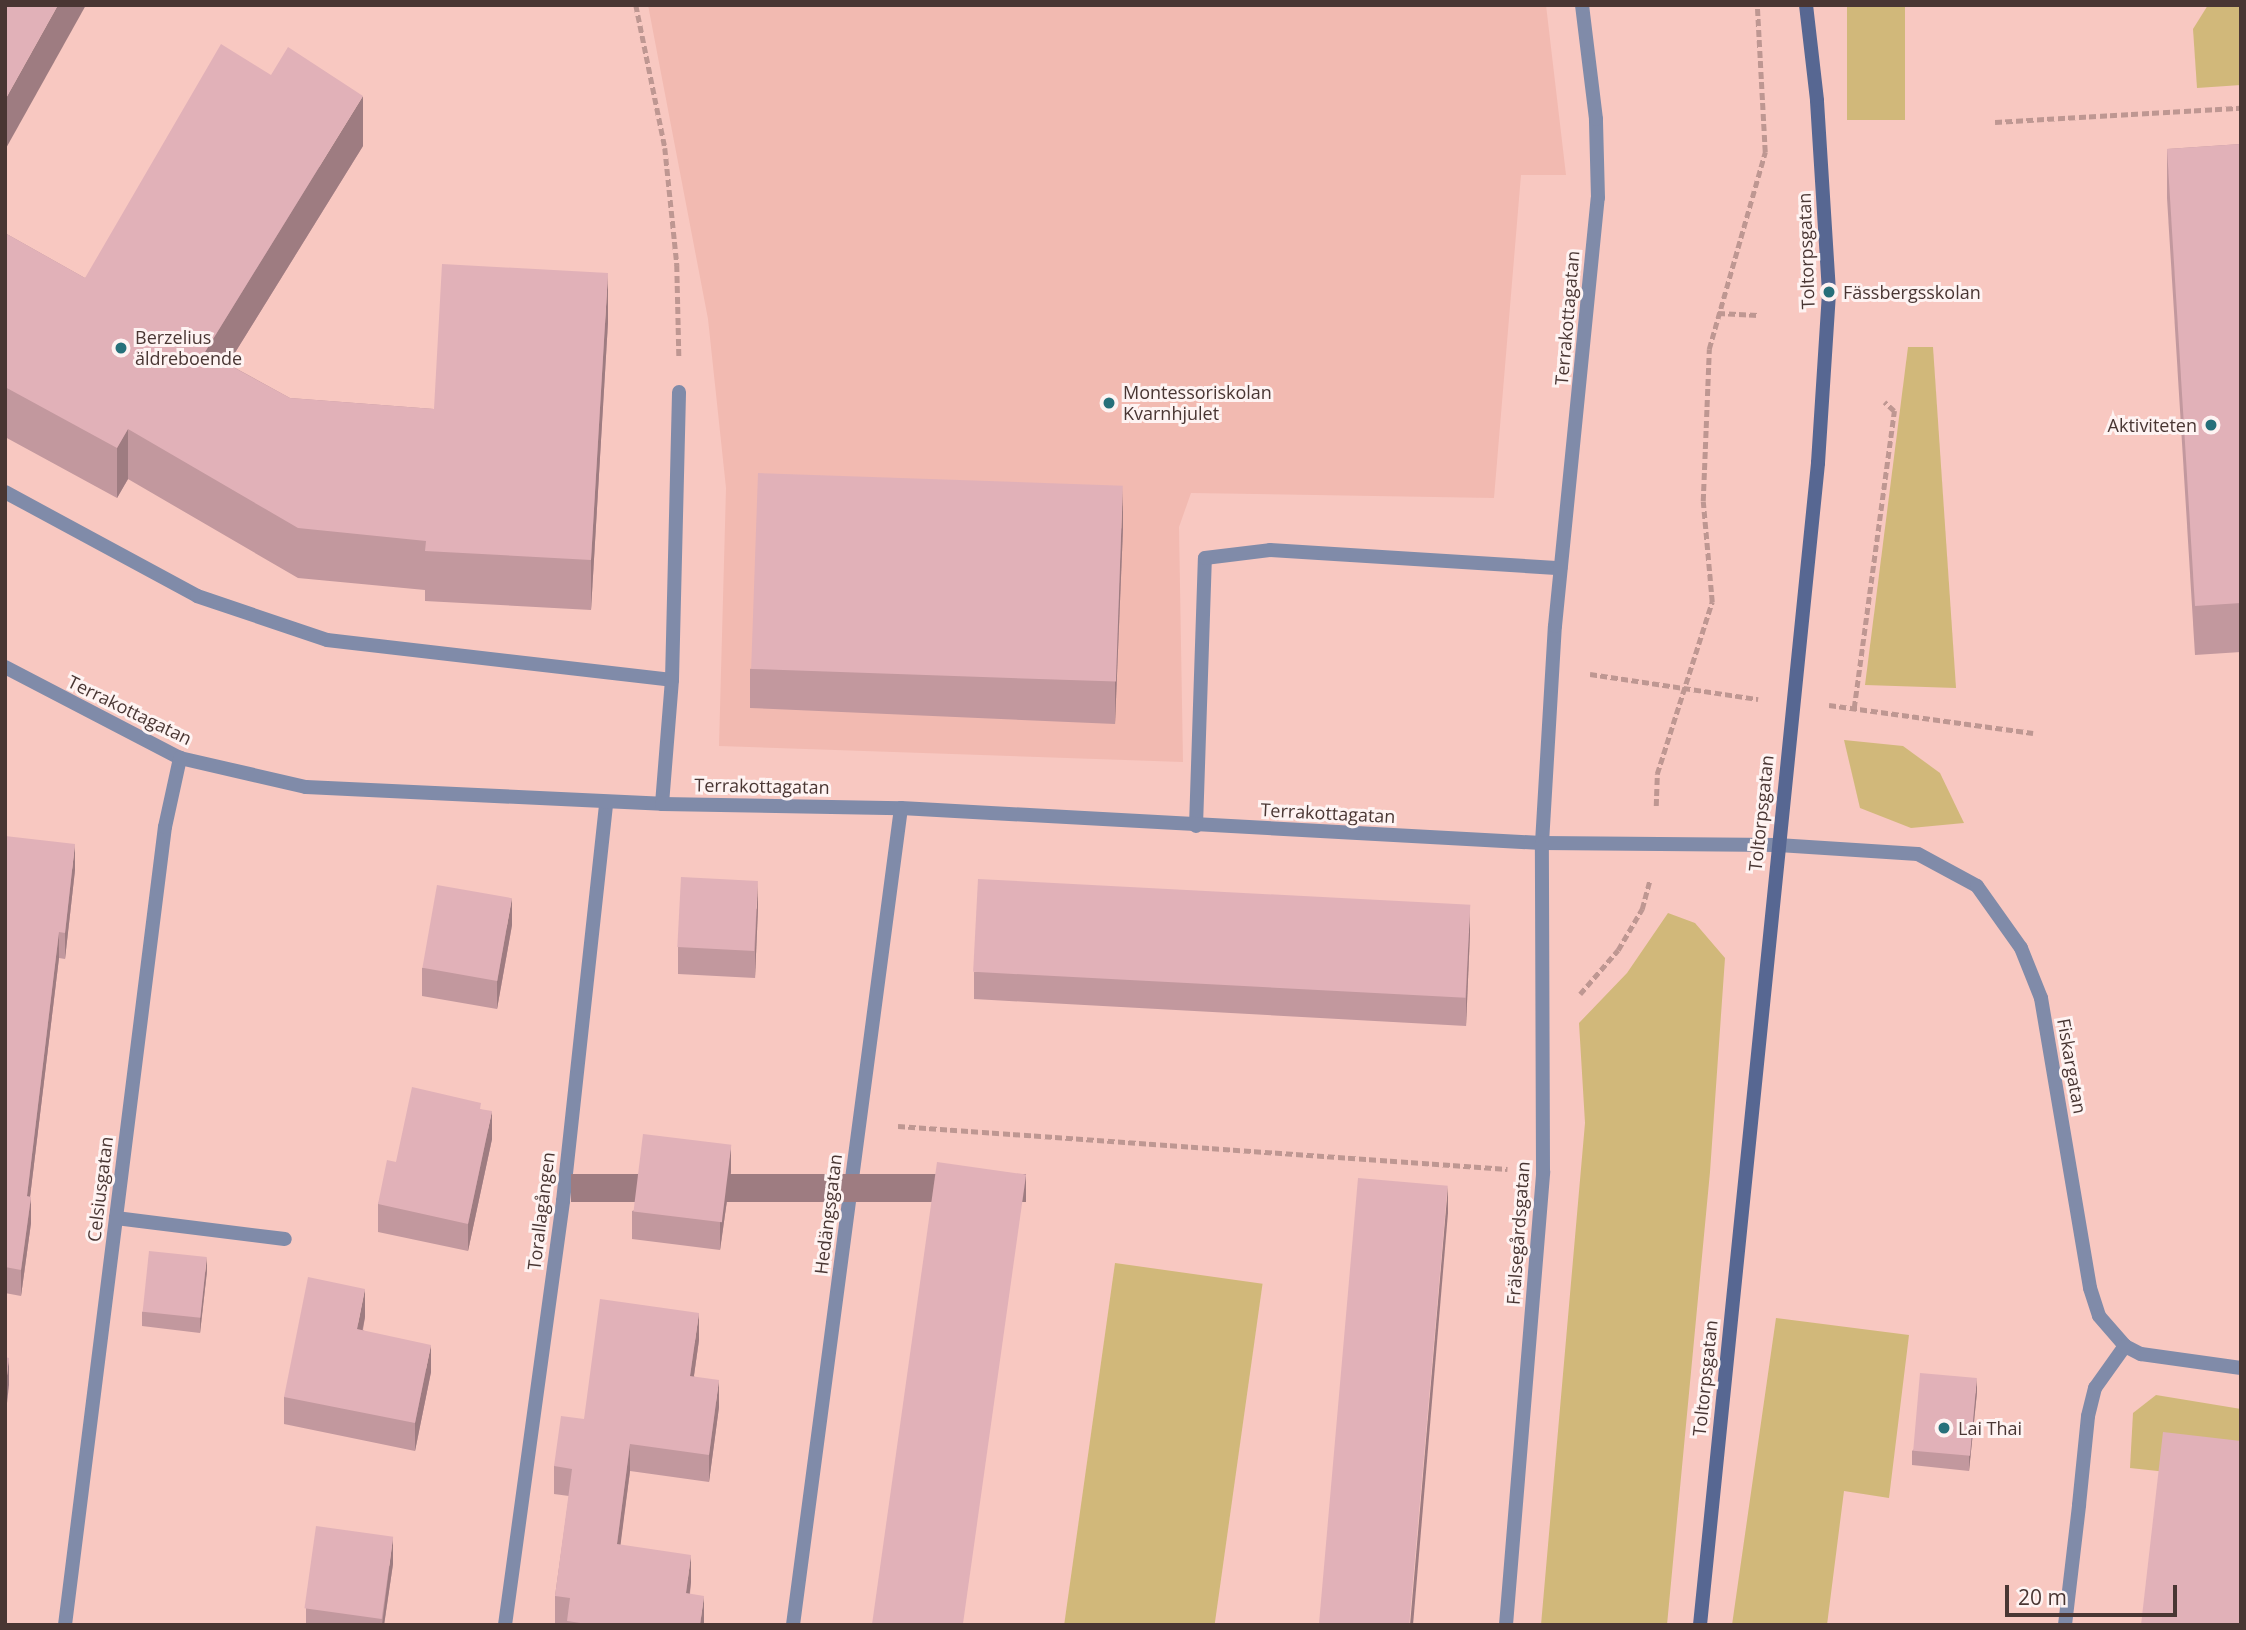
<!DOCTYPE html>
<html>
<head>
<meta charset="utf-8">
<style>
	body { margin:0 }
	#map { position:relative; width:2246px; height:1630px; overflow:hidden; background:#f8c8c1; font-family:"Open Sans",sans-serif }
	div>[style] { position:absolute }
	[style*='--x'] { left:calc(var(--x)*1px); top:calc(var(--y)*1px); width:calc(var(--w)*1px); rotate:calc(var(--a)*1deg) }
	.built>* { inset:0; background:#f2bab1 }
	.green>* { inset:0; background:#d1b87a; transform-origin:0 0 }
	.path>* { height:4.5px; margin-top:-2.25px; transform-origin:0; background:repeating-linear-gradient(90deg,#be9792 0 7px,transparent 0 10.5px) }
	.lane>* { height:14px; margin:-7px; padding:0 7px; transform-origin:7px; border-radius:7px; background:#808ba9 }
	.street>* { height:14px; margin:-7px; padding:0 7px; transform-origin:7px; border-radius:7px; background:#808ba9 }
	.secondary>* { height:14px; margin:-7px; padding:0 7px; transform-origin:7px; border-radius:7px; background:#576792 }
	.wall>* { inset:0; background:#c2989e }
	.shaded-wall>* { inset:0; background:#9e7c81; transform-origin:0 0 }
	.building>* { inset:0; background:#e1b1b8; transform-origin:0 0 }
	.dots>* { width:19px; height:19px; translate:-50% -50%; box-sizing:border-box; border:4px solid #fef3f2; border-radius:50% }
	span { translate:-50% -50%; white-space:nowrap; text-align:center; line-height:1.15; -webkit-text-stroke:6px #fef3f2; paint-order:stroke }
	.street-label { font-size:18px; color:#493633 }
	.poi-label { font-size:18px; color:#493633 }
	.left { translate:0 -50%; text-align:left }
	.right { translate:-100% -50%; text-align:right }
	.frame { position:absolute; inset:0; border:7px solid #493633; pointer-events:none }
	.scale { position:absolute; left:2005px; top:1585px; width:172px; height:32px; box-sizing:border-box; border:4px solid #493633; border-top:0; padding-left:9px; font-size:21px; line-height:24px; white-space:nowrap; color:#493633; -webkit-text-stroke:5px #fef3f2; paint-order:stroke }
</style>
</head>
<body>
<div id="map">
	<div class="built">
		<div style="clip-path:polygon(648px 5px,1546px 5px,1566px 175px,1521px 175px,1494px 498px,1191px 493px,1179px 527px,1183px 762px,719px 746px,726px 488px,708px 319px)"></div>
	</div>
	<div class="green">
		<div style="left:1847px;top:5px;width:58px;height:115px"></div>
		<div style="clip-path:polygon(2208px 5px,2241px 5px,2241px 85px,2197px 88px,2193px 29px)"></div>
		<div style="clip-path:polygon(1908px 347px,1933px 347px,1956px 688px,1865px 685px)"></div>
		<div style="clip-path:polygon(1844px 740px,1903px 746px,1940px 773px,1964px 823px,1911px 828px,1860px 808px)"></div>
		<div style="clip-path:polygon(1668px 913px,1695px 923px,1725px 958px,1710px 1172px,1667px 1625px,1541px 1625px,1585px 1123px,1579px 1023px,1627px 973px)"></div>
		<div style="left:1115px;top:1263px;width:149px;height:365px;rotate:8deg"></div>
		<div style="clip-path:polygon(1776px 1318px,1909px 1335px,1889px 1498px,1844px 1491px,1827px 1625px,1732px 1625px)"></div>
		<div style="clip-path:polygon(2156px 1395px,2241px 1409px,2241px 1480px,2130px 1468px,2133px 1413px)"></div>
	</div>
	<div class="path">
		<div style="--x:636;--y:5;--w:146;--a:78.5"></div>
		<div style="--x:665;--y:148;--w:118;--a:84.1"></div>
		<div style="--x:677;--y:265;--w:91;--a:88.7"></div>
		<div style="--x:1995;--y:122;--w:246;--a:-3.3"></div>
		<div style="--x:1718;--y:313;--w:40;--a:2.9"></div>
		<div style="--x:1590;--y:674;--w:170;--a:8.5"></div>
		<div style="--x:1829;--y:705;--w:206;--a:7.8"></div>
		<div style="--x:1854;--y:708;--w:300;--a:-82.3"></div>
		<div style="--x:1894;--y:411;--w:13;--a:-138"></div>
		<div style="--x:1656;--y:806;--w:32;--a:-88"></div>
		<div style="--x:1657;--y:774;--w:181;--a:-72.3"></div>
		<div style="--x:1712;--y:602;--w:101;--a:-95.1"></div>
		<div style="--x:1703;--y:501;--w:152;--a:-87.7"></div>
		<div style="--x:1709;--y:349;--w:205;--a:-74.1"></div>
		<div style="--x:1765;--y:152;--w:147;--a:-93.1"></div>
		<div style="--x:1580;--y:994;--w:58;--a:-49.2"></div>
		<div style="--x:1618;--y:950;--w:48;--a:-59.7"></div>
		<div style="--x:1642;--y:909;--w:30;--a:-75"></div>
		<div style="--x:898;--y:1126;--w:611;--a:4.04"></div>
	</div>
	<div class="lane">
		<div style="--x:5;--y:492;--w:218;--a:28.4"></div>
		<div style="--x:197;--y:596;--w:137;--a:18.7"></div>
		<div style="--x:327;--y:640;--w:347;--a:6.6"></div>
		<div style="--x:662;--y:804;--w:124;--a:-85.4"></div>
		<div style="--x:672;--y:680;--w:288;--a:-88.6"></div>
		<div style="--x:1196;--y:826;--w:268;--a:-88.1"></div>
		<div style="--x:1205;--y:558;--w:65;--a:-7"></div>
		<div style="--x:1270;--y:550;--w:291;--a:3.6"></div>
		<div style="--x:1542;--y:843;--w:217;--a:-86.6"></div>
		<div style="--x:1555;--y:626;--w:430;--a:-84.3"></div>
		<div style="--x:1598;--y:198;--w:79;--a:-91.5"></div>
		<div style="--x:1596;--y:119;--w:115;--a:-97"></div>
		<div style="--x:116;--y:1218;--w:170;--a:7.1"></div>
		<div style="--x:2079;--y:1505;--w:89;--a:-84.2"></div>
		<div style="--x:2088;--y:1416;--w:29;--a:-76"></div>
		<div style="--x:2095;--y:1388;--w:52;--a:-54.5"></div>
		<div style="--x:505;--y:1625;--w:428;--a:-82.2"></div>
		<div style="--x:563;--y:1201;--w:401;--a:-83.8"></div>
	</div>
	<div class="street">
		<div style="--x:5;--y:667;--w:197;--a:27.5"></div>
		<div style="--x:180;--y:758;--w:129;--a:13"></div>
		<div style="--x:306;--y:787;--w:356;--a:2.7"></div>
		<div style="--x:662;--y:804;--w:239;--a:1"></div>
		<div style="--x:901;--y:808;--w:642;--a:3.13"></div>
		<div style="--x:1542;--y:843;--w:235;--a:0.5"></div>
		<div style="--x:1777;--y:845;--w:141;--a:3.7"></div>
		<div style="--x:1918;--y:854;--w:67;--a:28.5"></div>
		<div style="--x:1977;--y:886;--w:76;--a:54.6"></div>
		<div style="--x:2021;--y:948;--w:54;--a:68.2"></div>
		<div style="--x:2041;--y:998;--w:294;--a:80.4"></div>
		<div style="--x:2090;--y:1288;--w:29;--a:72"></div>
		<div style="--x:2099;--y:1316;--w:40;--a:49"></div>
		<div style="--x:2125;--y:1346;--w:18;--a:27"></div>
		<div style="--x:2141;--y:1354;--w:101;--a:8"></div>
		<div style="--x:65;--y:1625;--w:804;--a:-82.86"></div>
		<div style="--x:165;--y:827;--w:71;--a:-77.7"></div>
		<div style="--x:793;--y:1625;--w:824;--a:-82.47"></div>
		<div style="--x:1506;--y:1625;--w:455;--a:-85.3"></div>
		<div style="--x:1543;--y:1172;--w:329;--a:-90.2"></div>
		<div style="--x:2065;--y:1625;--w:121;--a:-83.3"></div>
	</div>
	<div class="secondary">
		<div style="--x:1700;--y:1625;--w:1168;--a:-84.2"></div>
		<div style="--x:1818;--y:463;--w:171;--a:-86.3"></div>
		<div style="--x:1829;--y:292;--w:192;--a:-93.6"></div>
		<div style="--x:1817;--y:100;--w:96;--a:-96.6"></div>
	</div>
	<div class="wall">
		<div style="clip-path:polygon(2241px 144px,2241px 652px,2195px 655px,2167px 198px,2167px 149px)"></div>
		<div style="clip-path:polygon(363px 146px,228px 364px,290px 398px,434px 409px,608px 322px,591px 610px,425px 601px,425px 590px,298px 578px,128px 479px,117px 498px,5px 437px,5px 233px,85px 278px)"></div>
		<div style="clip-path:polygon(1123px 528px,1115px 724px,750px 708px,750px 669px)"></div>
		<div style="clip-path:polygon(5px 836px,75px 870px,65px 959px,59px 958px,30px 1197px,31px 1223px,21px 1296px,5px 1293px)"></div>
		<div style="clip-path:polygon(758px 908px,755px 978px,678px 974px,678px 947px)"></div>
		<div style="clip-path:polygon(512px 925px,497px 1009px,422px 996px,422px 968px)"></div>
		<div style="clip-path:polygon(1470px 933px,1466px 1026px,974px 999px,974px 972px)"></div>
		<div style="clip-path:polygon(481px 1109px,492px 1139px,468px 1251px,378px 1232px,378px 1204px,396px 1162px)"></div>
		<div style="clip-path:polygon(731px 1172px,720px 1250px,632px 1239px,632px 1211px)"></div>
		<div style="clip-path:polygon(207px 1271px,200px 1333px,142px 1326px,142px 1312px)"></div>
		<div style="clip-path:polygon(365px 1317px,363px 1330px,431px 1372px,415px 1451px,284px 1424px,284px 1397px)"></div>
		<div style="clip-path:polygon(699px 1340px,694px 1376px,719px 1407px,709px 1482px,630px 1471px,620px 1545px,691px 1582px,690px 1594px,704px 1625px,566px 1625px,555px 1623px,555px 1596px,569px 1496px,554px 1494px,554px 1466px,584px 1419px)"></div>
		<div style="clip-path:polygon(1977px 1392px,1969px 1471px,1912px 1465px,1912px 1451px)"></div>
		<div style="clip-path:polygon(393px 1564px,384px 1625px,306px 1625px,306px 1608px)"></div>
	</div>
	<div class="shaded-wall">
		<div style="clip-path:polygon(58px 5px,86px 5px,5px 150px,5px 100px)"></div>
		<div style="clip-path:polygon(363px 96px,363px 146px,205px 401px,205px 352px)"></div>
		<div style="clip-path:polygon(608px 273px,608px 322px,591px 610px,591px 560px)"></div>
		<div style="clip-path:polygon(128px 429px,128px 479px,117px 498px,117px 448px)"></div>
		<div style="clip-path:polygon(1123px 488px,1123px 528px,1115px 724px,1115px 684px)"></div>
		<div style="clip-path:polygon(75px 844px,75px 870px,65px 959px,65px 933px)"></div>
		<div style="clip-path:polygon(758px 881px,758px 908px,755px 978px,755px 950px)"></div>
		<div style="clip-path:polygon(512px 898px,512px 925px,497px 1009px,497px 981px)"></div>
		<div style="clip-path:polygon(1470px 905px,1470px 933px,1466px 1026px,1466px 999px)"></div>
		<div style="clip-path:polygon(59px 932px,59px 958px,27px 1222px,27px 1196px)"></div>
		<div style="clip-path:polygon(492px 1111px,492px 1139px,468px 1251px,468px 1224px)"></div>
		<div style="clip-path:polygon(731px 1145px,731px 1172px,720px 1250px,720px 1223px)"></div>
		<div style="left:1026px;top:1174px;width:28px;height:455px;rotate:90deg"></div>
		<div style="clip-path:polygon(1448px 1186px,1448px 1213px,1413px 1625px,1410px 1625px)"></div>
		<div style="clip-path:polygon(31px 1197px,31px 1223px,21px 1296px,21px 1270px)"></div>
		<div style="clip-path:polygon(207px 1257px,207px 1271px,200px 1333px,200px 1318px)"></div>
		<div style="clip-path:polygon(365px 1289px,365px 1317px,357px 1357px,357px 1329px)"></div>
		<div style="clip-path:polygon(699px 1313px,699px 1340px,690px 1403px,690px 1376px)"></div>
		<div style="clip-path:polygon(431px 1345px,431px 1372px,415px 1451px,415px 1423px)"></div>
		<div style="clip-path:polygon(9px 1358px,9px 1385px,5px 1421px,5px 1393px)"></div>
		<div style="clip-path:polygon(1977px 1378px,1977px 1392px,1969px 1471px,1969px 1457px)"></div>
		<div style="clip-path:polygon(719px 1380px,719px 1407px,709px 1482px,709px 1455px)"></div>
		<div style="clip-path:polygon(630px 1444px,630px 1471px,617px 1572px,617px 1544px)"></div>
		<div style="clip-path:polygon(393px 1537px,393px 1564px,384px 1625px,382px 1625px)"></div>
		<div style="clip-path:polygon(691px 1555px,691px 1582px,686px 1621px,686px 1593px)"></div>
		<div style="clip-path:polygon(704px 1596px,704px 1625px,700px 1625px)"></div>
	</div>
	<div class="building">
		<div style="clip-path:polygon(5px 5px,58px 5px,5px 100px)"></div>
		<div style="clip-path:polygon(221px 44px,271px 75px,288px 47px,363px 96px,205px 352px,290px 398px,434px 409px,442px 264px,608px 273px,591px 560px,425px 551px,426px 541px,298px 528px,128px 429px,117px 448px,5px 387px,5px 233px,85px 278px)"></div>
		<div style="clip-path:polygon(2241px 144px,2241px 603px,2195px 606px,2167px 149px)"></div>
		<div style="left:758px;top:473px;width:365px;height:196px;rotate:2deg"></div>
		<div style="clip-path:polygon(5px 836px,75px 844px,65px 933px,59px 932px,27px 1196px,31px 1197px,21px 1270px,5px 1267px)"></div>
		<div style="left:681px;top:877px;width:77px;height:70px;rotate:3deg"></div>
		<div style="left:978px;top:879px;width:493px;height:93px;rotate:3deg"></div>
		<div style="left:437px;top:885px;width:76px;height:84px;rotate:10deg"></div>
		<div style="clip-path:polygon(412px 1087px,481px 1103px,480px 1109px,492px 1111px,468px 1224px,378px 1204px,387px 1160px,396px 1162px)"></div>
		<div style="left:643px;top:1134px;width:89px;height:78px;rotate:7deg"></div>
		<div style="left:937px;top:1162px;width:90px;height:467px;rotate:8deg"></div>
		<div style="left:1358px;top:1178px;width:90px;height:449px;rotate:5deg"></div>
		<div style="left:149px;top:1251px;width:58px;height:61px;rotate:6deg"></div>
		<div style="clip-path:polygon(308px 1277px,365px 1289px,357px 1329px,431px 1345px,415px 1423px,284px 1397px)"></div>
		<div style="clip-path:polygon(600px 1299px,699px 1313px,690px 1376px,719px 1380px,709px 1455px,630px 1444px,617px 1544px,691px 1555px,686px 1593px,704px 1596px,700px 1625px,594px 1625px,567px 1621px,570px 1598px,555px 1596px,572px 1469px,554px 1466px,561px 1416px,584px 1419px)"></div>
		<div style="clip-path:polygon(5px 1357px,9px 1358px,5px 1393px)"></div>
		<div style="left:1920px;top:1373px;width:57px;height:78px;rotate:5deg"></div>
		<div style="clip-path:polygon(2163px 1432px,2241px 1441px,2241px 1625px,2141px 1625px)"></div>
		<div style="left:316px;top:1526px;width:78px;height:83px;rotate:8deg"></div>
	</div>
	<div class="dots">
		<div style="left:1829px;top:292px;background:#27707a"></div>
		<div style="left:121px;top:348px;background:#27707a"></div>
		<div style="left:1109px;top:403px;background:#27707a"></div>
		<div style="left:2211px;top:425px;background:#27707a"></div>
		<div style="left:1944px;top:1428px;background:#27707a"></div>
	</div>
	<div class="street-label">
		<span style="left:1806px;top:251px;rotate:-92deg">Toltorpsgatan</span>
		<span style="left:1567px;top:318px;rotate:-85deg">Terrakottagatan</span>
		<span style="left:130px;top:710px;rotate:26deg">Terrakottagatan</span>
		<span style="left:762px;top:786px;rotate:1deg">Terrakottagatan</span>
		<span style="left:1328px;top:813px;rotate:3deg">Terrakottagatan</span>
		<span style="left:1761px;top:813px;rotate:-84deg">Toltorpsgatan</span>
		<span style="left:2072px;top:1066px;rotate:80deg">Fiskargatan</span>
		<span style="left:100px;top:1189px;rotate:-83deg">Celsiusgatan</span>
		<span style="left:541px;top:1211px;rotate:-83deg">Torallagången</span>
		<span style="left:828px;top:1214px;rotate:-83deg">Hedängsgatan</span>
		<span style="left:1518px;top:1233px;rotate:-86deg">Frälsegårdsgatan</span>
		<span style="left:1705px;top:1378px;rotate:-84deg">Toltorpsgatan</span>
	</div>
	<div class="poi-label">
		<span class="left" style="left:1843px;top:292px">Fässbergsskolan</span>
		<span class="left" style="left:135px;top:348px">Berzelius<br>äldreboende</span>
		<span class="left" style="left:1123px;top:403px">Montessoriskolan<br>Kvarnhjulet</span>
		<span class="right" style="left:2197px;top:425px">Aktiviteten</span>
		<span class="left" style="left:1958px;top:1428px">Lai Thai</span>
	</div>
	<div class="frame"></div>
	<div class="scale">20 m</div>
</div>
</body>
</html>
